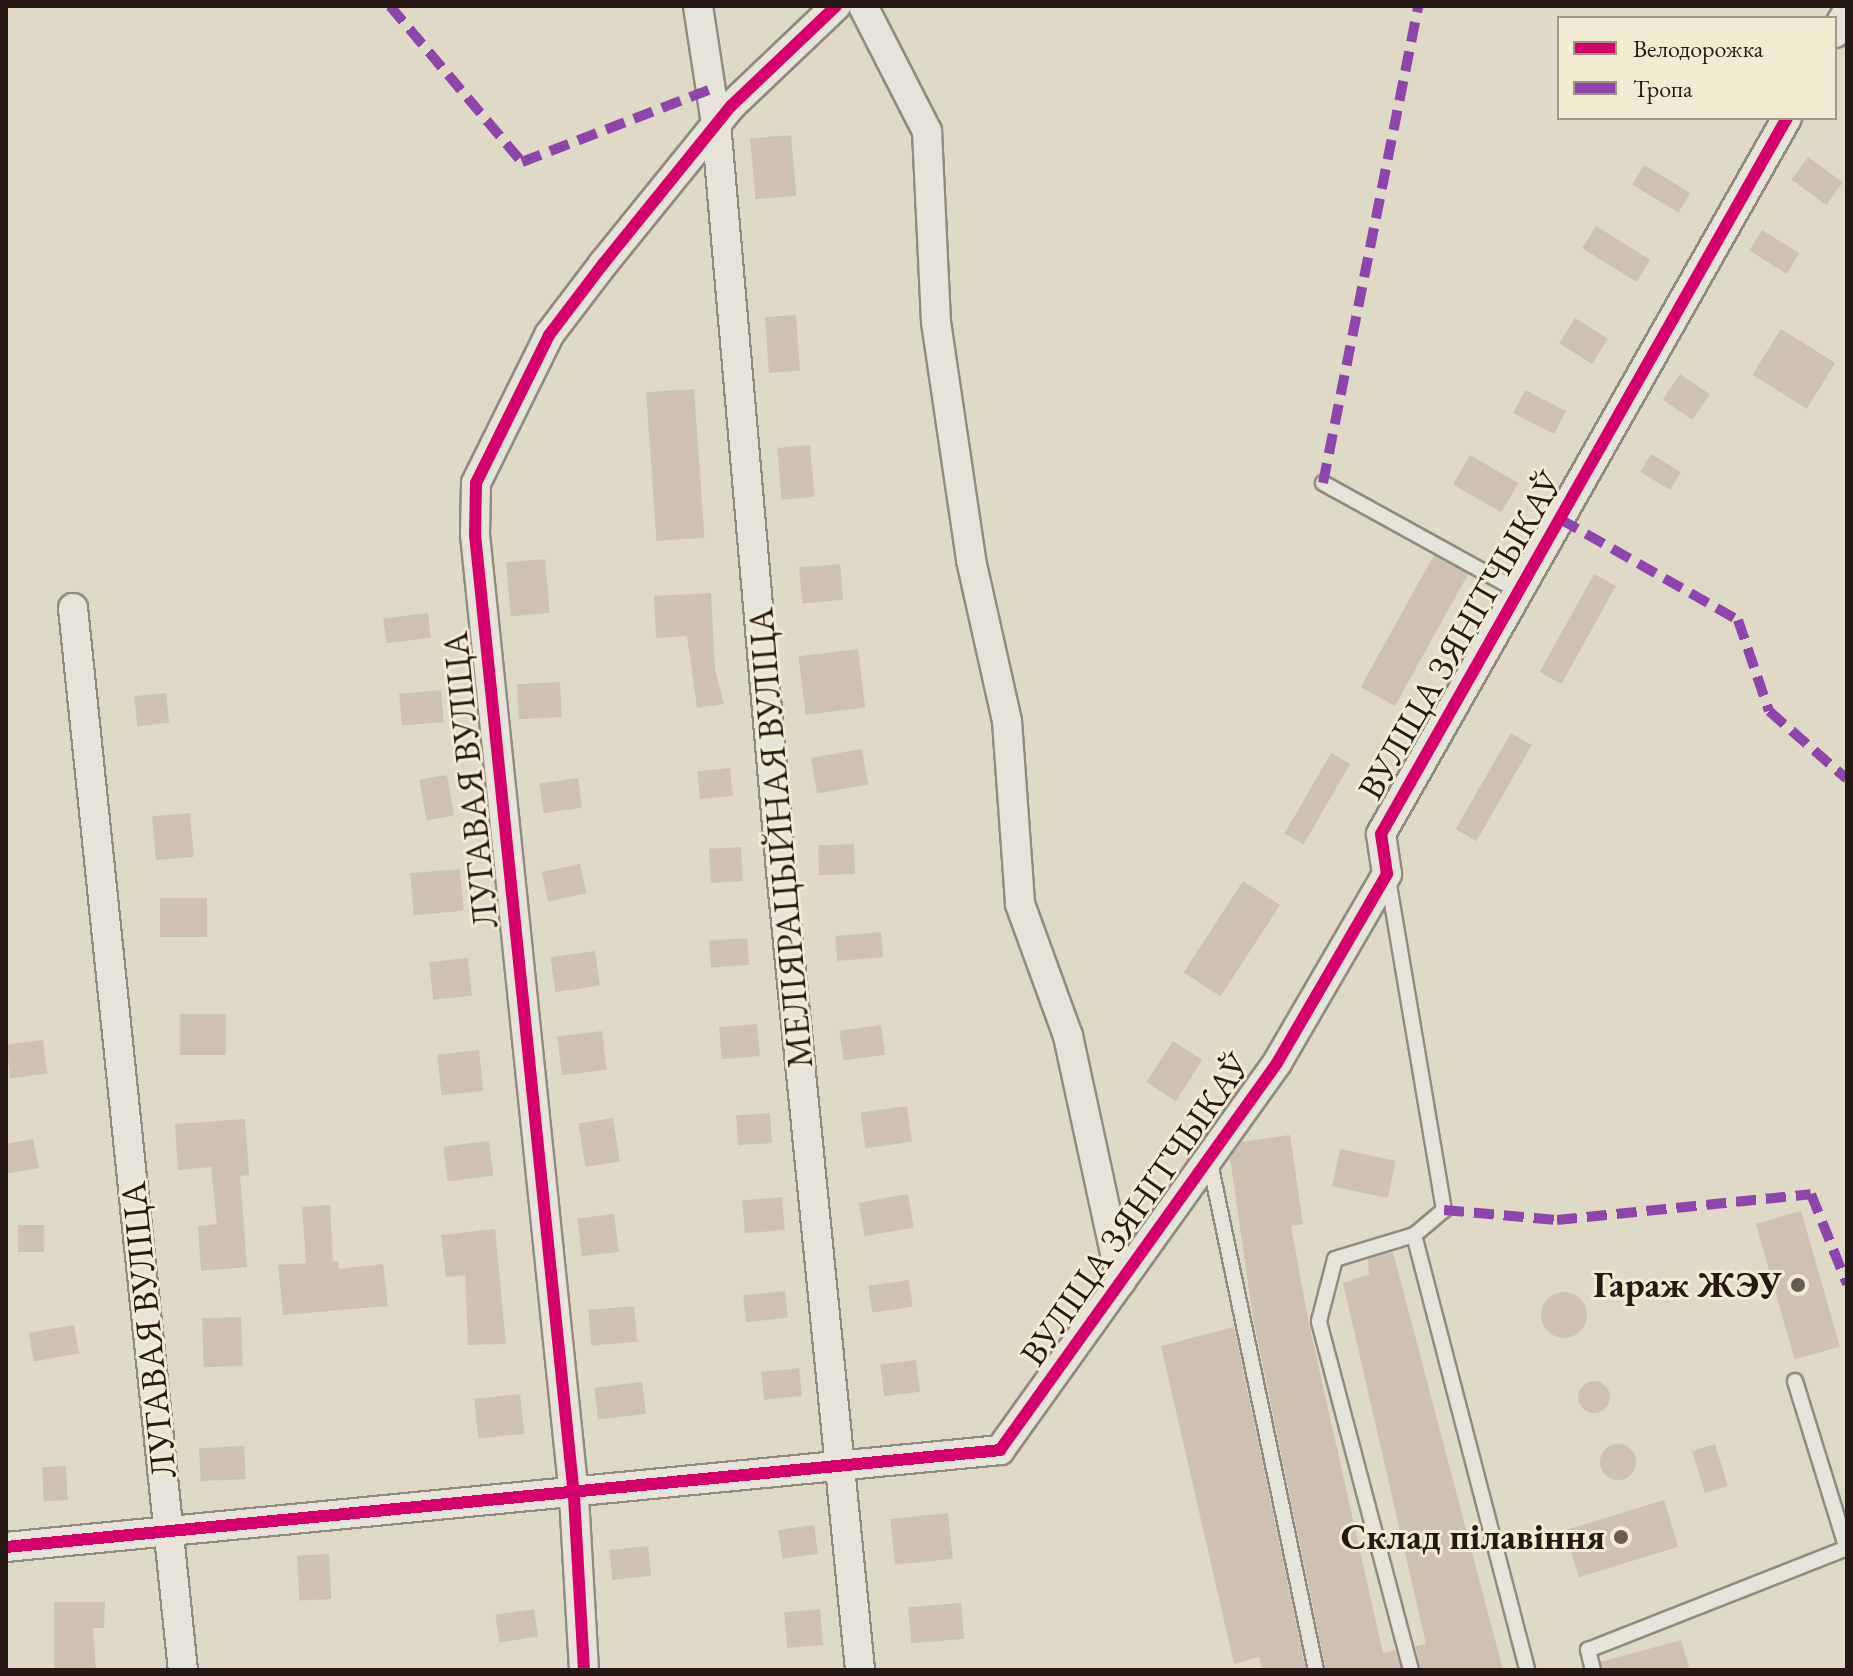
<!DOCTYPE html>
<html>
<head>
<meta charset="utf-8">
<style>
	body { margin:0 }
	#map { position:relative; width:1853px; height:1676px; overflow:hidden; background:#dfdac5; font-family:"EB Garamond",serif }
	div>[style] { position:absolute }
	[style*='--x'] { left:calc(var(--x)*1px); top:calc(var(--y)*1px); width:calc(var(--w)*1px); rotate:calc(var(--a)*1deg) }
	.building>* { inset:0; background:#cec1b2; transform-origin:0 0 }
	.round { border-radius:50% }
	.roads { filter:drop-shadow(2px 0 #908b7f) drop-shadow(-2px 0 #908b7f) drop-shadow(0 2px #908b7f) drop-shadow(0 -2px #908b7f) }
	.lane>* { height:14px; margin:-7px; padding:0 7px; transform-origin:7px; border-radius:7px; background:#e6e3d9 }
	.street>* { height:28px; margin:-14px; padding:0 14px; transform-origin:14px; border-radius:14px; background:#e6e3d9 }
	.quiet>* { height:10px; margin-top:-5px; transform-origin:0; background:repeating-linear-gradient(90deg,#8e44ad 0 20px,transparent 0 30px) }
	.cycleway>* { height:12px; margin:-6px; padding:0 6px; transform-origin:6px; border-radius:6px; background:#d6006c }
	.dots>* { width:22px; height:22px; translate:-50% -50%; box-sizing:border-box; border:4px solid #f1ebd2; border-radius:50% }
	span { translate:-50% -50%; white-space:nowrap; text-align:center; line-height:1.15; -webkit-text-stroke:6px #f1ebd2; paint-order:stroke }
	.street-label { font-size:36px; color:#261813 }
	.poi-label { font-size:36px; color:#261813; font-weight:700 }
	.right { translate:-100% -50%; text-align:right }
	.frame { position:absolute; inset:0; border:8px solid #261813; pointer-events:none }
	.legend { position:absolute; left:1557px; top:16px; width:280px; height:104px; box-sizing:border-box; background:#f1ebd2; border:2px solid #a09786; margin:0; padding:10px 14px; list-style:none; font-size:24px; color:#261813 }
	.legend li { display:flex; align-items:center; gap:16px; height:40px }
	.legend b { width:40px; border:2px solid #a09786 }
</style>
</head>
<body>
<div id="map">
	<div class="building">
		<div style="left:791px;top:135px;width:61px;height:41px;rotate:85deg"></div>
		<div style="left:1808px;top:157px;width:43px;height:28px;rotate:36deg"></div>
		<div style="left:1644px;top:165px;width:54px;height:23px;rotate:31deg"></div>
		<div style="left:1596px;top:226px;width:64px;height:26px;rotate:32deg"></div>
		<div style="left:1762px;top:230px;width:44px;height:24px;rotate:32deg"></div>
		<div style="left:796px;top:315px;width:56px;height:31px;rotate:86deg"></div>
		<div style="left:1575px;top:318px;width:39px;height:30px;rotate:32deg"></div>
		<div style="left:1781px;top:329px;width:64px;height:54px;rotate:32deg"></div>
		<div style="left:1680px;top:374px;width:36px;height:31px;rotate:34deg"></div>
		<div style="left:694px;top:389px;width:149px;height:48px;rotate:86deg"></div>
		<div style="left:1525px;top:390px;width:46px;height:26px;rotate:27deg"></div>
		<div style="left:810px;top:445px;width:52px;height:33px;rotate:85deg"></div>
		<div style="left:1651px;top:454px;width:35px;height:21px;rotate:31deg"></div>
		<div style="left:1470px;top:455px;width:56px;height:34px;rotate:30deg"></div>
		<div style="left:1434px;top:555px;width:39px;height:151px;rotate:29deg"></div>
		<div style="left:545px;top:559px;width:54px;height:39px;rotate:85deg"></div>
		<div style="left:840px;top:564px;width:36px;height:41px;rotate:85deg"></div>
		<div style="left:1594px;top:574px;width:25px;height:112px;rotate:29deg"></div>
		<div style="clip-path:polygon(711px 593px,715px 669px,724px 704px,697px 708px,687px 636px,656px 638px,654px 596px)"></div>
		<div style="left:428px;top:613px;width:25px;height:45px;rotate:83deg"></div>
		<div style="left:858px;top:649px;width:59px;height:60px;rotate:83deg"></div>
		<div style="left:560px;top:682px;width:35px;height:43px;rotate:87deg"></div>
		<div style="left:441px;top:690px;width:32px;height:42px;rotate:85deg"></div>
		<div style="left:166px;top:693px;width:30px;height:32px;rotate:84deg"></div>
		<div style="left:1511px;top:733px;width:24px;height:111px;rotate:30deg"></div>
		<div style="left:862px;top:749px;width:36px;height:52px;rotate:80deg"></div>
		<div style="left:1331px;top:753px;width:22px;height:93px;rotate:30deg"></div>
		<div style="left:730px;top:768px;width:28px;height:33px;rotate:84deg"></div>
		<div style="left:447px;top:775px;width:41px;height:28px;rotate:80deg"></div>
		<div style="left:578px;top:778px;width:30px;height:39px;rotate:82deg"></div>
		<div style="left:190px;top:813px;width:44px;height:38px;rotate:85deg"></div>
		<div style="left:854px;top:844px;width:30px;height:36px;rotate:88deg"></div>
		<div style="left:741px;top:847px;width:34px;height:32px;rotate:87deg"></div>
		<div style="left:580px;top:864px;width:30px;height:39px;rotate:78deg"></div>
		<div style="left:460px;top:869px;width:42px;height:50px;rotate:85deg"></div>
		<div style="left:1243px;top:881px;width:44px;height:109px;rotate:33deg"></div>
		<div style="left:160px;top:898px;width:47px;height:39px"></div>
		<div style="left:881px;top:932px;width:25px;height:46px;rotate:85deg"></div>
		<div style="left:747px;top:938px;width:27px;height:38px;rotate:86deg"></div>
		<div style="left:595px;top:951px;width:35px;height:45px;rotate:82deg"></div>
		<div style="left:468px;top:958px;width:38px;height:39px;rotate:84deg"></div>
		<div style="left:180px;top:1014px;width:46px;height:41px"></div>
		<div style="left:757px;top:1024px;width:32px;height:38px;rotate:85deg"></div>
		<div style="left:881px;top:1025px;width:30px;height:42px;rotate:82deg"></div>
		<div style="left:602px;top:1031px;width:39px;height:45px;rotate:83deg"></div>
		<div style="left:43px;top:1040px;width:34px;height:37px;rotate:83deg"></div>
		<div style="left:1173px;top:1041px;width:35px;height:49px;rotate:33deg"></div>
		<div style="left:479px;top:1050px;width:41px;height:42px;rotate:84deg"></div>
		<div style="left:907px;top:1106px;width:36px;height:47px;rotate:82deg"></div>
		<div style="left:770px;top:1113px;width:30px;height:34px;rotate:86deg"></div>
		<div style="left:613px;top:1118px;width:44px;height:35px;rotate:81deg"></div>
		<div style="clip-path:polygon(245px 1119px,249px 1175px,240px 1176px,247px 1267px,201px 1271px,198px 1226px,217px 1224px,211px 1167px,178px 1170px,175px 1124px)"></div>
		<div style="clip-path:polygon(1290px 1135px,1303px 1224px,1291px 1226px,1309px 1324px,1383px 1653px,1395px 1650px,1401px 1670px,1326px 1670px,1253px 1318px,1230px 1158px,1241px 1142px)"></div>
		<div style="clip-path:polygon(33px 1139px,39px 1168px,6px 1174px,6px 1144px)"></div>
		<div style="left:489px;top:1141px;width:35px;height:46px;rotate:83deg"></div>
		<div style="left:1340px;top:1149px;width:57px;height:38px;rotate:12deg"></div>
		<div style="left:908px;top:1194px;width:34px;height:50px;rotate:80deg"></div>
		<div style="left:782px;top:1197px;width:33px;height:40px;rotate:85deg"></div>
		<div style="clip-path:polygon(330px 1205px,333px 1261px,338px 1261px,339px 1269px,383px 1264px,388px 1306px,283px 1315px,278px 1265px,306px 1263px,302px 1207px)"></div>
		<div style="left:1801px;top:1211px;width:141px;height:47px;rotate:74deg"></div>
		<div style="left:614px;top:1214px;width:38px;height:37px;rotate:83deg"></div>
		<div style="left:18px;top:1225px;width:26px;height:27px"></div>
		<div style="clip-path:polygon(495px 1229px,506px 1344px,468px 1345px,465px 1275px,446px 1277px,441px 1235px)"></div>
		<div style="clip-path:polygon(1393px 1252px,1503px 1670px,1421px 1670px,1415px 1646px,1426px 1644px,1343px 1283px,1369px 1274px,1368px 1259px)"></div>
		<div style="left:909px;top:1280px;width:27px;height:41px;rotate:82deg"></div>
		<div style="left:785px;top:1291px;width:27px;height:42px;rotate:84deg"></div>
		<div class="round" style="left:1541px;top:1292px;width:46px;height:46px"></div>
		<div style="left:634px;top:1306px;width:36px;height:46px;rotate:85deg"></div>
		<div style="left:241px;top:1317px;width:49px;height:39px;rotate:88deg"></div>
		<div style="left:74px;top:1325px;width:29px;height:46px;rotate:80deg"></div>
		<div style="clip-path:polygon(1234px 1327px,1306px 1670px,1262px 1670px,1259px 1657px,1234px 1664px,1161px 1346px)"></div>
		<div style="left:916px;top:1360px;width:32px;height:36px;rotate:83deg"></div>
		<div style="left:799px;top:1368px;width:28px;height:38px;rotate:84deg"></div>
		<div class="round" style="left:1578px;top:1381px;width:32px;height:32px"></div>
		<div style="left:642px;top:1382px;width:32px;height:48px;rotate:83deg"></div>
		<div style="left:520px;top:1394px;width:40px;height:46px;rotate:84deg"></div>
		<div style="left:1715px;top:1444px;width:44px;height:24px;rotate:73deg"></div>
		<div class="round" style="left:1600px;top:1444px;width:36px;height:36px"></div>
		<div style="left:244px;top:1446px;width:33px;height:45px;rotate:87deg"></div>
		<div style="left:66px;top:1466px;width:34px;height:24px;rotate:87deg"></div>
		<div style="left:1664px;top:1500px;width:49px;height:104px;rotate:73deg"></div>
		<div style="left:948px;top:1513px;width:46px;height:58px;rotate:84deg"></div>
		<div style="left:814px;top:1525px;width:29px;height:36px;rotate:82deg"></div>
		<div style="left:648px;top:1546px;width:30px;height:39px;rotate:84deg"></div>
		<div style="left:329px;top:1554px;width:45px;height:32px;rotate:87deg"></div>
		<div style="clip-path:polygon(54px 1602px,105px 1602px,104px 1628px,93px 1628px,96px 1670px,54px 1670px)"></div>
		<div style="left:961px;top:1603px;width:36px;height:53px;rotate:85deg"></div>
		<div style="left:534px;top:1609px;width:28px;height:39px;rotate:82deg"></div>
		<div style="left:820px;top:1609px;width:36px;height:36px;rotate:85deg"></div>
		<div style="clip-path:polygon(1681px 1640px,1690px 1670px,1603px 1670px,1601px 1662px)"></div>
	</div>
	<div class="roads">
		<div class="lane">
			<div style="--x:1323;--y:483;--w:224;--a:28.9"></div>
			<div style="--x:1388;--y:879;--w:336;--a:80.4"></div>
			<div style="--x:1444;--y:1210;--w:39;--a:140"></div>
			<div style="--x:1414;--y:1235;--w:449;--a:75.4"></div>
			<div style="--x:1209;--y:1158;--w:523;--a:78.2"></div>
			<div style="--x:1795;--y:1381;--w:176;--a:72.8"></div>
			<div style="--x:1411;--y:1670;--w:361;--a:-104.8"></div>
			<div style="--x:1319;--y:1321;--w:64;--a:-75.5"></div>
			<div style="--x:1335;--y:1259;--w:83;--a:-16.9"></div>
			<div style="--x:1593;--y:1670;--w:21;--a:-104"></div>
			<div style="--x:1588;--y:1650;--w:278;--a:-21.5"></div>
		</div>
		<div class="street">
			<div style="--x:698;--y:6;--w:118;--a:81.3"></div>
			<div style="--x:716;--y:123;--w:751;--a:85.03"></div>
			<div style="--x:781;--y:871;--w:803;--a:84.35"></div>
			<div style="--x:863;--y:6;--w:140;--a:62.9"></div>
			<div style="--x:927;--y:131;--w:191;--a:87.3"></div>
			<div style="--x:936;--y:322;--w:241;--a:81.6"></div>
			<div style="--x:971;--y:560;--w:165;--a:77.4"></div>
			<div style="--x:1007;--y:721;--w:183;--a:85.9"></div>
			<div style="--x:1020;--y:904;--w:140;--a:70"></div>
			<div style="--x:1068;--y:1036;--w:251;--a:77.8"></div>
			<div style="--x:1835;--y:33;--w:24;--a:-60"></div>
			<div style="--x:73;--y:608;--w:1068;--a:84.09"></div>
			<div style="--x:6;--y:1547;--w:999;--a:-5.57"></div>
			<div style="--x:1000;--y:1450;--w:476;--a:-54.4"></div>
			<div style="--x:1277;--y:1063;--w:219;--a:-59.8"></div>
			<div style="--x:1387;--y:874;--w:40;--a:-98.5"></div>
			<div style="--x:1381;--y:834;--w:823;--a:-60.45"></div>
			<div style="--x:584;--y:1670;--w:174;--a:-93.3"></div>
			<div style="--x:574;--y:1496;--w:966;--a:-95.88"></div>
			<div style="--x:475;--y:535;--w:52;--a:-88.9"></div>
			<div style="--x:476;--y:483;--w:165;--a:-63.7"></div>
			<div style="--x:549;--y:335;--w:89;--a:-52.7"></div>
			<div style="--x:603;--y:264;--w:203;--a:-51"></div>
			<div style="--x:731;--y:106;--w:145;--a:-43.6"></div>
		</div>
	</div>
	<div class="quiet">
		<div style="--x:390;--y:6;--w:204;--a:49.8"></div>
		<div style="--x:522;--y:162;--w:203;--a:-21.1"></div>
		<div style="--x:1323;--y:483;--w:486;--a:-78.7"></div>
		<div style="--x:1560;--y:519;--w:205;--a:29.6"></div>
		<div style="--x:1738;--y:620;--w:96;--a:71.2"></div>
		<div style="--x:1769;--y:711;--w:103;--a:41.1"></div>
		<div style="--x:1444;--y:1210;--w:113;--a:5.1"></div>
		<div style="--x:1557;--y:1220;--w:255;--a:-5.8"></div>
		<div style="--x:1811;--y:1194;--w:97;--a:68.2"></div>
	</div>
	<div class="cycleway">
		<div style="--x:6;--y:1547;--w:999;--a:-5.57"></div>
		<div style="--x:1000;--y:1450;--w:476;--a:-54.4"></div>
		<div style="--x:1277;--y:1063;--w:219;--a:-59.8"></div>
		<div style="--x:1387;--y:874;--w:40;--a:-98.5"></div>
		<div style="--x:1381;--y:834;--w:823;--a:-60.45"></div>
		<div style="--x:584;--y:1670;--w:174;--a:-93.3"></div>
		<div style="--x:574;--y:1496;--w:966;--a:-95.88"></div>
		<div style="--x:475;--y:535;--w:52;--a:-88.9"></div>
		<div style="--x:476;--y:483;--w:165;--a:-63.7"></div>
		<div style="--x:549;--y:335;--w:89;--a:-52.7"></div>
		<div style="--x:603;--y:264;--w:203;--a:-51"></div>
		<div style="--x:731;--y:106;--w:145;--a:-43.6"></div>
	</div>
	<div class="dots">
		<div style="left:1798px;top:1285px;background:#675c51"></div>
		<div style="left:1621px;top:1537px;background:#675c51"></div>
	</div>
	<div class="street-label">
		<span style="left:1460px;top:635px;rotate:-60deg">ВУЛІЦА ЗЯНІТЧЫКАЎ</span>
		<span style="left:470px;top:780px;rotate:-96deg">ЛУГАВАЯ ВУЛІЦА</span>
		<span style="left:780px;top:838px;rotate:-95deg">МЕЛІЯРАЦЫЙНАЯ ВУЛІЦА</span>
		<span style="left:1135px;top:1209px;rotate:-55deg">ВУЛІЦА ЗЯНІТЧЫКАЎ</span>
		<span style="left:148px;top:1330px;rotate:-96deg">ЛУГАВАЯ ВУЛІЦА</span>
	</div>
	<div class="poi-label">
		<span class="right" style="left:1782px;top:1285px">Гараж ЖЭУ</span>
		<span class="right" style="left:1605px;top:1537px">Склад пілавіння</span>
	</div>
	<div class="frame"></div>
	<ul class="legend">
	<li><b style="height:10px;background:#d6006c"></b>Велодорожка</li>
	<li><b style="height:10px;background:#8e44ad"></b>Тропа</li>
	</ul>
</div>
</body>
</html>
